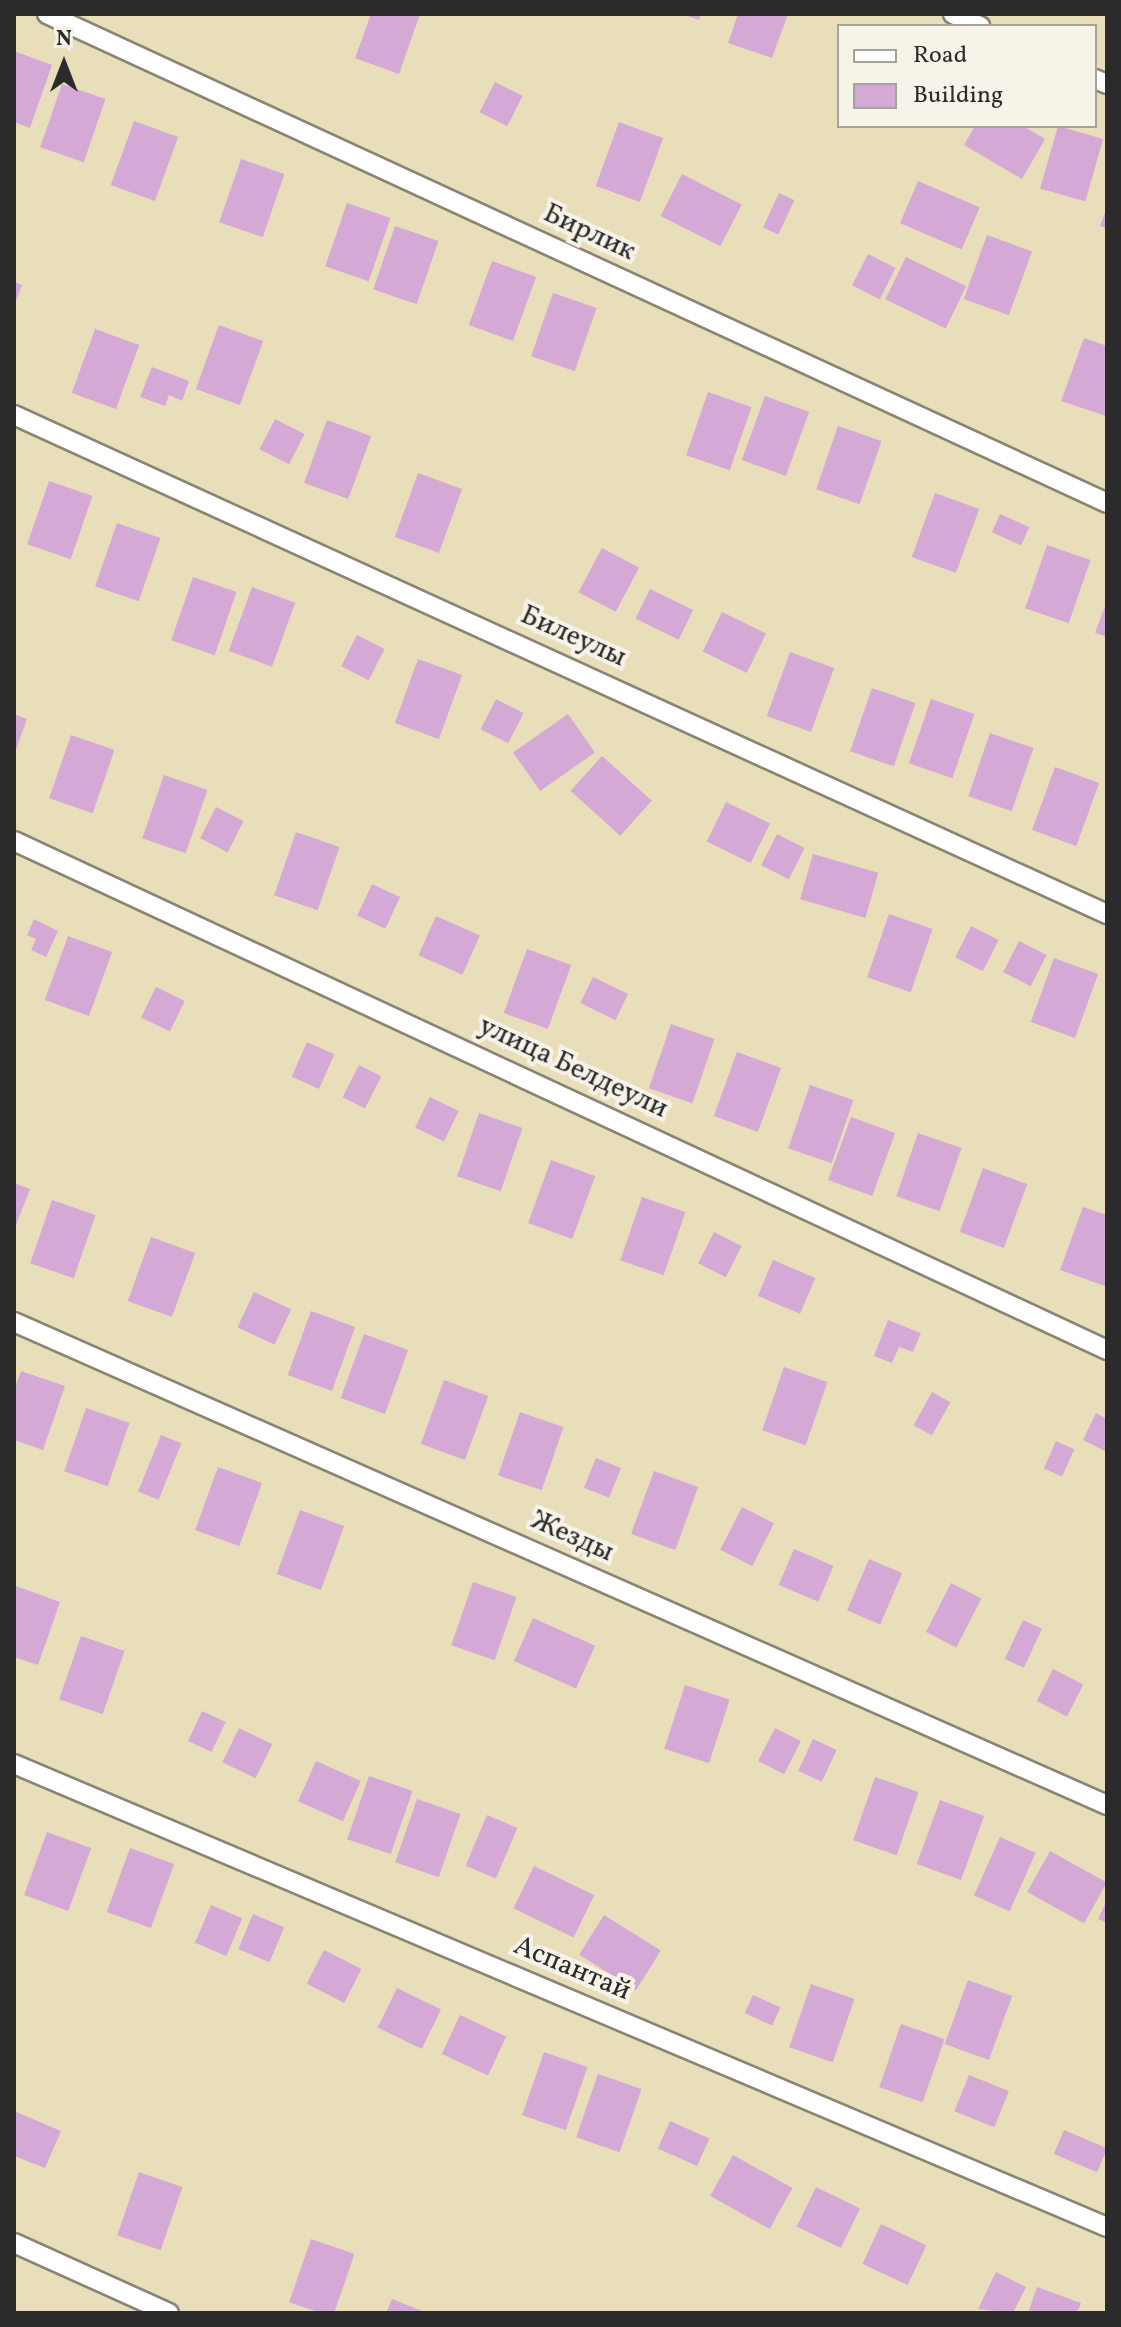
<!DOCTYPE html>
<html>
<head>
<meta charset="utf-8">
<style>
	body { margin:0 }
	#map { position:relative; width:1121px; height:2327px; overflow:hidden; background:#e8deba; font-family:Vollkorn,serif }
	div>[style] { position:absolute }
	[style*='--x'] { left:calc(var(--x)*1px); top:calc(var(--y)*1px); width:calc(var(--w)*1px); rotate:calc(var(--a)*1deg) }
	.building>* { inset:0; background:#d5a9d6; transform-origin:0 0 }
	.roads { filter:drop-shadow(2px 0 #8a8472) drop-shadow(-2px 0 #8a8472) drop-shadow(0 2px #8a8472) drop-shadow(0 -2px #8a8472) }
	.street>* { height:18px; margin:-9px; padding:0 9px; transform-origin:9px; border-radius:9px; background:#fff }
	span { translate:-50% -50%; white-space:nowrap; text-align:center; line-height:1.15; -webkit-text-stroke:8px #f7f3e8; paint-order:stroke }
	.street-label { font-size:28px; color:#2b2b2b }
	.frame { position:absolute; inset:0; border:16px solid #2b2b2b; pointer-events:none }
	.legend { position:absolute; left:837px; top:24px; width:260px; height:104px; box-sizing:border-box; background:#f7f3e8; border:2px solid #a5a39c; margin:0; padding:10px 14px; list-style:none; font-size:24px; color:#2b2b2b }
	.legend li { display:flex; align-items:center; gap:16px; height:40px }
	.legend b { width:40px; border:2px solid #a5a39c }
	.north { position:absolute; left:24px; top:24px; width:80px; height:80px; -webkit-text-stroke:6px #f7f3e8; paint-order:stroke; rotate:0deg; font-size:22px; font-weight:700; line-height:32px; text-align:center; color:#2b2b2b }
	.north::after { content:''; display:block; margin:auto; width:28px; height:36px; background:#2b2b2b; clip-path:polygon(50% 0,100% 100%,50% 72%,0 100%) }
</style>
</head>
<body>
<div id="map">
	<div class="building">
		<div style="clip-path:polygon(371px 14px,420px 14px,399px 74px,355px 58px)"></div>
		<div style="clip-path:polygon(682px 14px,701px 14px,699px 20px)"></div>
		<div style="clip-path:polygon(738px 14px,788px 14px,772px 58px,728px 43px)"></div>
		<div style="clip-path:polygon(14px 51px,52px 65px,30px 128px,14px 122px)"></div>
		<div style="left:495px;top:82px;width:31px;height:34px;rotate:27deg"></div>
		<div style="left:62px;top:84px;width:46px;height:67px;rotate:19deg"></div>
		<div style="left:134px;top:121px;width:47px;height:68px;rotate:20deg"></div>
		<div style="left:619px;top:122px;width:47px;height:68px;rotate:20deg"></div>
		<div style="clip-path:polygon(975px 126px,1023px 126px,1045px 139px,1022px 179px,964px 145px)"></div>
		<div style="left:1058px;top:126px;width:47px;height:65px;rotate:16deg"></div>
		<div style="left:241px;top:159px;width:46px;height:67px;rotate:19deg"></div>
		<div style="left:682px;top:174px;width:67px;height:47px;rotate:27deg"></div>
		<div style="left:918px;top:181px;width:67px;height:46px;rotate:23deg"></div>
		<div style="left:779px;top:193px;width:17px;height:38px;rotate:25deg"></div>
		<div style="left:347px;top:203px;width:46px;height:67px;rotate:19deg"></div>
		<div style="clip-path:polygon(1107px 208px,1107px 228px,1100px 226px)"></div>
		<div style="left:395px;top:226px;width:46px;height:67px;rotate:19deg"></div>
		<div style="left:987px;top:235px;width:48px;height:68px;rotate:20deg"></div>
		<div style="left:868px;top:254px;width:31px;height:35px;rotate:27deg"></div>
		<div style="left:906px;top:257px;width:67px;height:47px;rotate:26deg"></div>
		<div style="left:492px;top:261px;width:47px;height:68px;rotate:20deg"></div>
		<div style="clip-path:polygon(14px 282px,22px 285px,14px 306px)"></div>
		<div style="left:553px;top:293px;width:46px;height:67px;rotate:19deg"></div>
		<div style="left:219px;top:325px;width:47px;height:68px;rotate:20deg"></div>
		<div style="left:95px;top:329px;width:47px;height:68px;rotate:20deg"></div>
		<div style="clip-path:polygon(1084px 338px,1107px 346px,1106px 416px,1061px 401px)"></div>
		<div style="clip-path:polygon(152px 367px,189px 381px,182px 401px,169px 395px,165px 406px,140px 397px)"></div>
		<div style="left:708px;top:392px;width:46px;height:67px;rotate:19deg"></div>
		<div style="left:765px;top:396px;width:47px;height:68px;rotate:20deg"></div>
		<div style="left:275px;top:419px;width:33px;height:34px;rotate:27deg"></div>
		<div style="left:327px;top:420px;width:47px;height:67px;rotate:20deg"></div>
		<div style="left:838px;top:426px;width:46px;height:67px;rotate:19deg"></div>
		<div style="left:418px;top:473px;width:47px;height:68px;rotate:20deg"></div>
		<div style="left:49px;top:481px;width:46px;height:67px;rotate:19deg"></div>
		<div style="left:935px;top:493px;width:47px;height:68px;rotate:20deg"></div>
		<div style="left:1000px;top:514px;width:32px;height:20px;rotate:24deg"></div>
		<div style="left:117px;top:523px;width:46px;height:67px;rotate:19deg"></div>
		<div style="left:1047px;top:545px;width:46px;height:67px;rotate:19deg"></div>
		<div style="left:602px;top:548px;width:42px;height:50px;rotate:28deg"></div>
		<div style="left:193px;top:577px;width:46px;height:67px;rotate:19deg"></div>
		<div style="left:252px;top:587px;width:46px;height:68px;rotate:20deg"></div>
		<div style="left:650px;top:589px;width:48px;height:33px;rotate:26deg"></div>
		<div style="clip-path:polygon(1107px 601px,1107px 637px,1095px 633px)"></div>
		<div style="left:722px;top:612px;width:49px;height:44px;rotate:26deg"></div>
		<div style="left:357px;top:635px;width:31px;height:35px;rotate:27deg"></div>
		<div style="left:790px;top:652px;width:47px;height:68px;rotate:20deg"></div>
		<div style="left:418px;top:659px;width:47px;height:68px;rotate:20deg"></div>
		<div style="left:872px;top:688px;width:46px;height:67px;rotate:19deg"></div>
		<div style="left:496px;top:699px;width:31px;height:34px;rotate:27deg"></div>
		<div style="left:931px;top:699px;width:46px;height:68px;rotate:19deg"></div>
		<div style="clip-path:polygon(14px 714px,27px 719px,14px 755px)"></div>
		<div style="left:568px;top:714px;width:47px;height:67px;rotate:55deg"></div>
		<div style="left:990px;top:733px;width:46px;height:67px;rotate:19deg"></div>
		<div style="left:71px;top:735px;width:46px;height:67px;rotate:19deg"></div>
		<div style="left:602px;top:756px;width:67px;height:47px;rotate:42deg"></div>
		<div style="left:1055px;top:767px;width:47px;height:67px;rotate:20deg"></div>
		<div style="left:164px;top:775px;width:46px;height:67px;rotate:19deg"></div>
		<div style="left:726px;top:802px;width:49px;height:44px;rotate:26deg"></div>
		<div style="left:216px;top:807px;width:31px;height:35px;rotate:27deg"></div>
		<div style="left:296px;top:832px;width:46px;height:67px;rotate:19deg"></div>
		<div style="left:777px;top:834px;width:31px;height:35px;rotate:27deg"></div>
		<div style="left:813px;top:854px;width:68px;height:47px;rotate:16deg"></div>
		<div style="left:372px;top:884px;width:31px;height:35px;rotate:25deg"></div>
		<div style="left:889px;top:914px;width:46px;height:67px;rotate:19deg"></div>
		<div style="left:436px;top:916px;width:48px;height:43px;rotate:24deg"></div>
		<div style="clip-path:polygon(34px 919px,58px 931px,46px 957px,31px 950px,36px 939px,27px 935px)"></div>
		<div style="left:971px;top:926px;width:31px;height:35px;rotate:27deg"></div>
		<div style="left:68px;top:936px;width:47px;height:68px;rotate:20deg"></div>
		<div style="left:1019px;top:941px;width:31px;height:35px;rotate:27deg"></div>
		<div style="left:527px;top:949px;width:47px;height:68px;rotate:20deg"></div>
		<div style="left:1054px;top:958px;width:47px;height:68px;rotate:20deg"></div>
		<div style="left:593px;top:977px;width:39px;height:29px;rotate:26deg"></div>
		<div style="left:156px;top:987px;width:32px;height:34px;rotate:26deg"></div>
		<div style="left:671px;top:1024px;width:46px;height:68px;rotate:19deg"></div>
		<div style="left:307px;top:1042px;width:30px;height:38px;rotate:24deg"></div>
		<div style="left:737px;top:1052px;width:47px;height:68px;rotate:20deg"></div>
		<div style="left:359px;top:1065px;width:25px;height:36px;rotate:27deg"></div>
		<div style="left:810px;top:1085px;width:46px;height:67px;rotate:19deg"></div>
		<div style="left:430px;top:1097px;width:32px;height:34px;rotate:26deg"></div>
		<div style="left:479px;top:1113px;width:46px;height:67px;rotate:19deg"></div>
		<div style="left:851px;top:1117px;width:47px;height:67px;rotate:20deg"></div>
		<div style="left:918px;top:1133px;width:46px;height:67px;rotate:19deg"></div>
		<div style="left:551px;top:1160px;width:47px;height:67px;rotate:20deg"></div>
		<div style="left:983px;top:1168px;width:47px;height:68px;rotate:20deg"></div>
		<div style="clip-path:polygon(14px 1183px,30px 1189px,14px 1230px)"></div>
		<div style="left:642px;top:1197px;width:46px;height:67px;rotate:19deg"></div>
		<div style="left:52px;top:1200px;width:46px;height:67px;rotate:19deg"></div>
		<div style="clip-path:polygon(1083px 1207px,1107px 1215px,1105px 1286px,1060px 1270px)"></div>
		<div style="left:714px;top:1232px;width:31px;height:35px;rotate:27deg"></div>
		<div style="left:151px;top:1237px;width:47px;height:68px;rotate:20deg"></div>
		<div style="left:773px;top:1260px;width:46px;height:39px;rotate:23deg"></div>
		<div style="left:254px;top:1292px;width:41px;height:39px;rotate:25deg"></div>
		<div style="left:311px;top:1311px;width:47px;height:68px;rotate:20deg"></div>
		<div style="clip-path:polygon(888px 1320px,921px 1333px,913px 1352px,899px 1347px,892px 1363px,874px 1356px)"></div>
		<div style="left:364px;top:1334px;width:47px;height:68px;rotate:20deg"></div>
		<div style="left:784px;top:1367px;width:46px;height:67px;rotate:19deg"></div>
		<div style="clip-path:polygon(21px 1371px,65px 1386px,43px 1450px,14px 1440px,14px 1390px)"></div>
		<div style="left:444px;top:1380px;width:47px;height:68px;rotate:20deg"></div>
		<div style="left:932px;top:1392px;width:21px;height:38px;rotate:29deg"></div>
		<div style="left:86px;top:1408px;width:46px;height:67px;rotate:19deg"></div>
		<div style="left:520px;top:1412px;width:46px;height:67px;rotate:19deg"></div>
		<div style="clip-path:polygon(1096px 1413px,1107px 1419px,1107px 1452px,1083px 1440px)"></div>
		<div style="left:161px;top:1435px;width:22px;height:61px;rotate:22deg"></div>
		<div style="left:1056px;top:1441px;width:20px;height:30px;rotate:24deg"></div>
		<div style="left:596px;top:1458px;width:27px;height:32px;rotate:22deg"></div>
		<div style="left:218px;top:1467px;width:47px;height:67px;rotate:20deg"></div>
		<div style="left:654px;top:1471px;width:47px;height:67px;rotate:20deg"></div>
		<div style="left:742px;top:1507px;width:36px;height:48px;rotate:27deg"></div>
		<div style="left:300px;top:1510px;width:47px;height:68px;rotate:20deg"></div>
		<div style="left:794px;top:1549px;width:43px;height:39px;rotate:23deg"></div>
		<div style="left:869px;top:1559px;width:36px;height:56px;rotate:23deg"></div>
		<div style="left:473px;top:1582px;width:46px;height:67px;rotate:19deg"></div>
		<div style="left:951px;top:1583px;width:34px;height:55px;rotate:27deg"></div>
		<div style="clip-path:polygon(16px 1586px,60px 1602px,38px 1665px,14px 1657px)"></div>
		<div style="left:533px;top:1618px;width:68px;height:47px;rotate:24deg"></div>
		<div style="left:1023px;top:1620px;width:21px;height:43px;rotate:25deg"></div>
		<div style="left:81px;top:1636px;width:46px;height:67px;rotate:19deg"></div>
		<div style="left:1053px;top:1669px;width:34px;height:36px;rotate:27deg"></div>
		<div style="left:685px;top:1685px;width:47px;height:67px;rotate:18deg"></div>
		<div style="left:202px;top:1711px;width:26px;height:33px;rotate:25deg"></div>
		<div style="left:239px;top:1728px;width:37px;height:38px;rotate:26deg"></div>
		<div style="left:775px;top:1728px;width:29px;height:37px;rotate:27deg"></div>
		<div style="left:813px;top:1739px;width:26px;height:35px;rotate:25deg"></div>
		<div style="left:316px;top:1761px;width:49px;height:44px;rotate:24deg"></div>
		<div style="left:369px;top:1776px;width:46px;height:67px;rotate:19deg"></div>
		<div style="left:875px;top:1777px;width:46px;height:67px;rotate:19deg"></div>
		<div style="left:417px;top:1799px;width:46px;height:67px;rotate:19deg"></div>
		<div style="left:940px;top:1800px;width:47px;height:68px;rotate:20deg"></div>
		<div style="left:487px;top:1815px;width:33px;height:55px;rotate:23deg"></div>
		<div style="left:47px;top:1832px;width:47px;height:67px;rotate:20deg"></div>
		<div style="left:1000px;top:1837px;width:39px;height:64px;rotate:24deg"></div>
		<div style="left:130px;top:1848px;width:47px;height:68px;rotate:20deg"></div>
		<div style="left:1050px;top:1851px;width:65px;height:47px;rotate:29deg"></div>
		<div style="left:534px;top:1866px;width:67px;height:47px;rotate:26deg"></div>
		<div style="clip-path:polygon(1107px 1900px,1107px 1923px,1098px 1919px)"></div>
		<div style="left:211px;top:1905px;width:34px;height:41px;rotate:23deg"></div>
		<div style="left:253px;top:1914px;width:34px;height:38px;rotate:23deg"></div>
		<div style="left:604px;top:1915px;width:67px;height:47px;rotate:32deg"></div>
		<div style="left:324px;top:1950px;width:42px;height:38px;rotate:27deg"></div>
		<div style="left:968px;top:1980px;width:47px;height:68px;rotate:20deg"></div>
		<div style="left:811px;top:1984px;width:46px;height:67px;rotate:19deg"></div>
		<div style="left:397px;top:1988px;width:49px;height:44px;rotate:26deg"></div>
		<div style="left:753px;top:1995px;width:30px;height:20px;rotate:24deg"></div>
		<div style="left:460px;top:2015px;width:51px;height:43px;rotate:25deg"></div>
		<div style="left:901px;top:2024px;width:46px;height:67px;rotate:19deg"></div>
		<div style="left:544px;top:2052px;width:46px;height:67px;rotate:19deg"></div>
		<div style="left:598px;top:2074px;width:46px;height:67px;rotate:19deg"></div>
		<div style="left:969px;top:2075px;width:43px;height:39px;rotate:22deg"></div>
		<div style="clip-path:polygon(14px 2111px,61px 2131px,45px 2168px,14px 2156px)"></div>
		<div style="left:670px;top:2121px;width:43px;height:30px;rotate:24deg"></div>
		<div style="left:1064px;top:2130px;width:47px;height:26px;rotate:23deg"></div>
		<div style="left:733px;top:2155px;width:68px;height:47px;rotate:29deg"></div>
		<div style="left:139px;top:2172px;width:46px;height:67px;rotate:19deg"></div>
		<div style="left:816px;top:2187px;width:49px;height:44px;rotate:26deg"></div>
		<div style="left:881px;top:2224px;width:50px;height:44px;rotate:25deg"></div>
		<div style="left:311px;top:2239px;width:46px;height:67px;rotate:19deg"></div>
		<div style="clip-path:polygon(996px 2272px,1026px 2287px,1013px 2313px,978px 2309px)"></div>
		<div style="clip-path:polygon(1037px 2287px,1081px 2303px,1077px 2313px,1028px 2313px)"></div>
		<div style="clip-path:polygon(392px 2299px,427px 2313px,386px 2313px)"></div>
	</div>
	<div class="roads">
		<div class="street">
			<div style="--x:47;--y:14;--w:1167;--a:24.76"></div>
			<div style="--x:953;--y:14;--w:30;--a:24"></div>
			<div style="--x:1095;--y:79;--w:13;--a:23"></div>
			<div style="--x:14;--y:415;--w:1202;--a:24.54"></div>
			<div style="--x:14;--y:841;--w:1206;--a:24.97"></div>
			<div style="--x:14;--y:1322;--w:1195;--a:23.84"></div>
			<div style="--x:14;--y:1764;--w:1187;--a:22.96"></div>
			<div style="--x:14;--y:2243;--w:170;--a:24.3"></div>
		</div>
	</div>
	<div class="street-label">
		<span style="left:589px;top:233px;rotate:25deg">Бирлик</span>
		<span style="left:573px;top:637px;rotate:24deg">Билеулы</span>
		<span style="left:573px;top:1068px;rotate:25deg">улица Белдеули</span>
		<span style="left:572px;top:1537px;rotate:24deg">Жезды</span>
		<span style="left:572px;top:1969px;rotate:23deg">Аспантай</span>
	</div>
	<div class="frame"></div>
	<ul class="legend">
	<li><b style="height:10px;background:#fff"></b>Road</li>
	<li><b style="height:22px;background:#d5a9d6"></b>Building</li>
	</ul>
	<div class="north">N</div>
</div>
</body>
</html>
